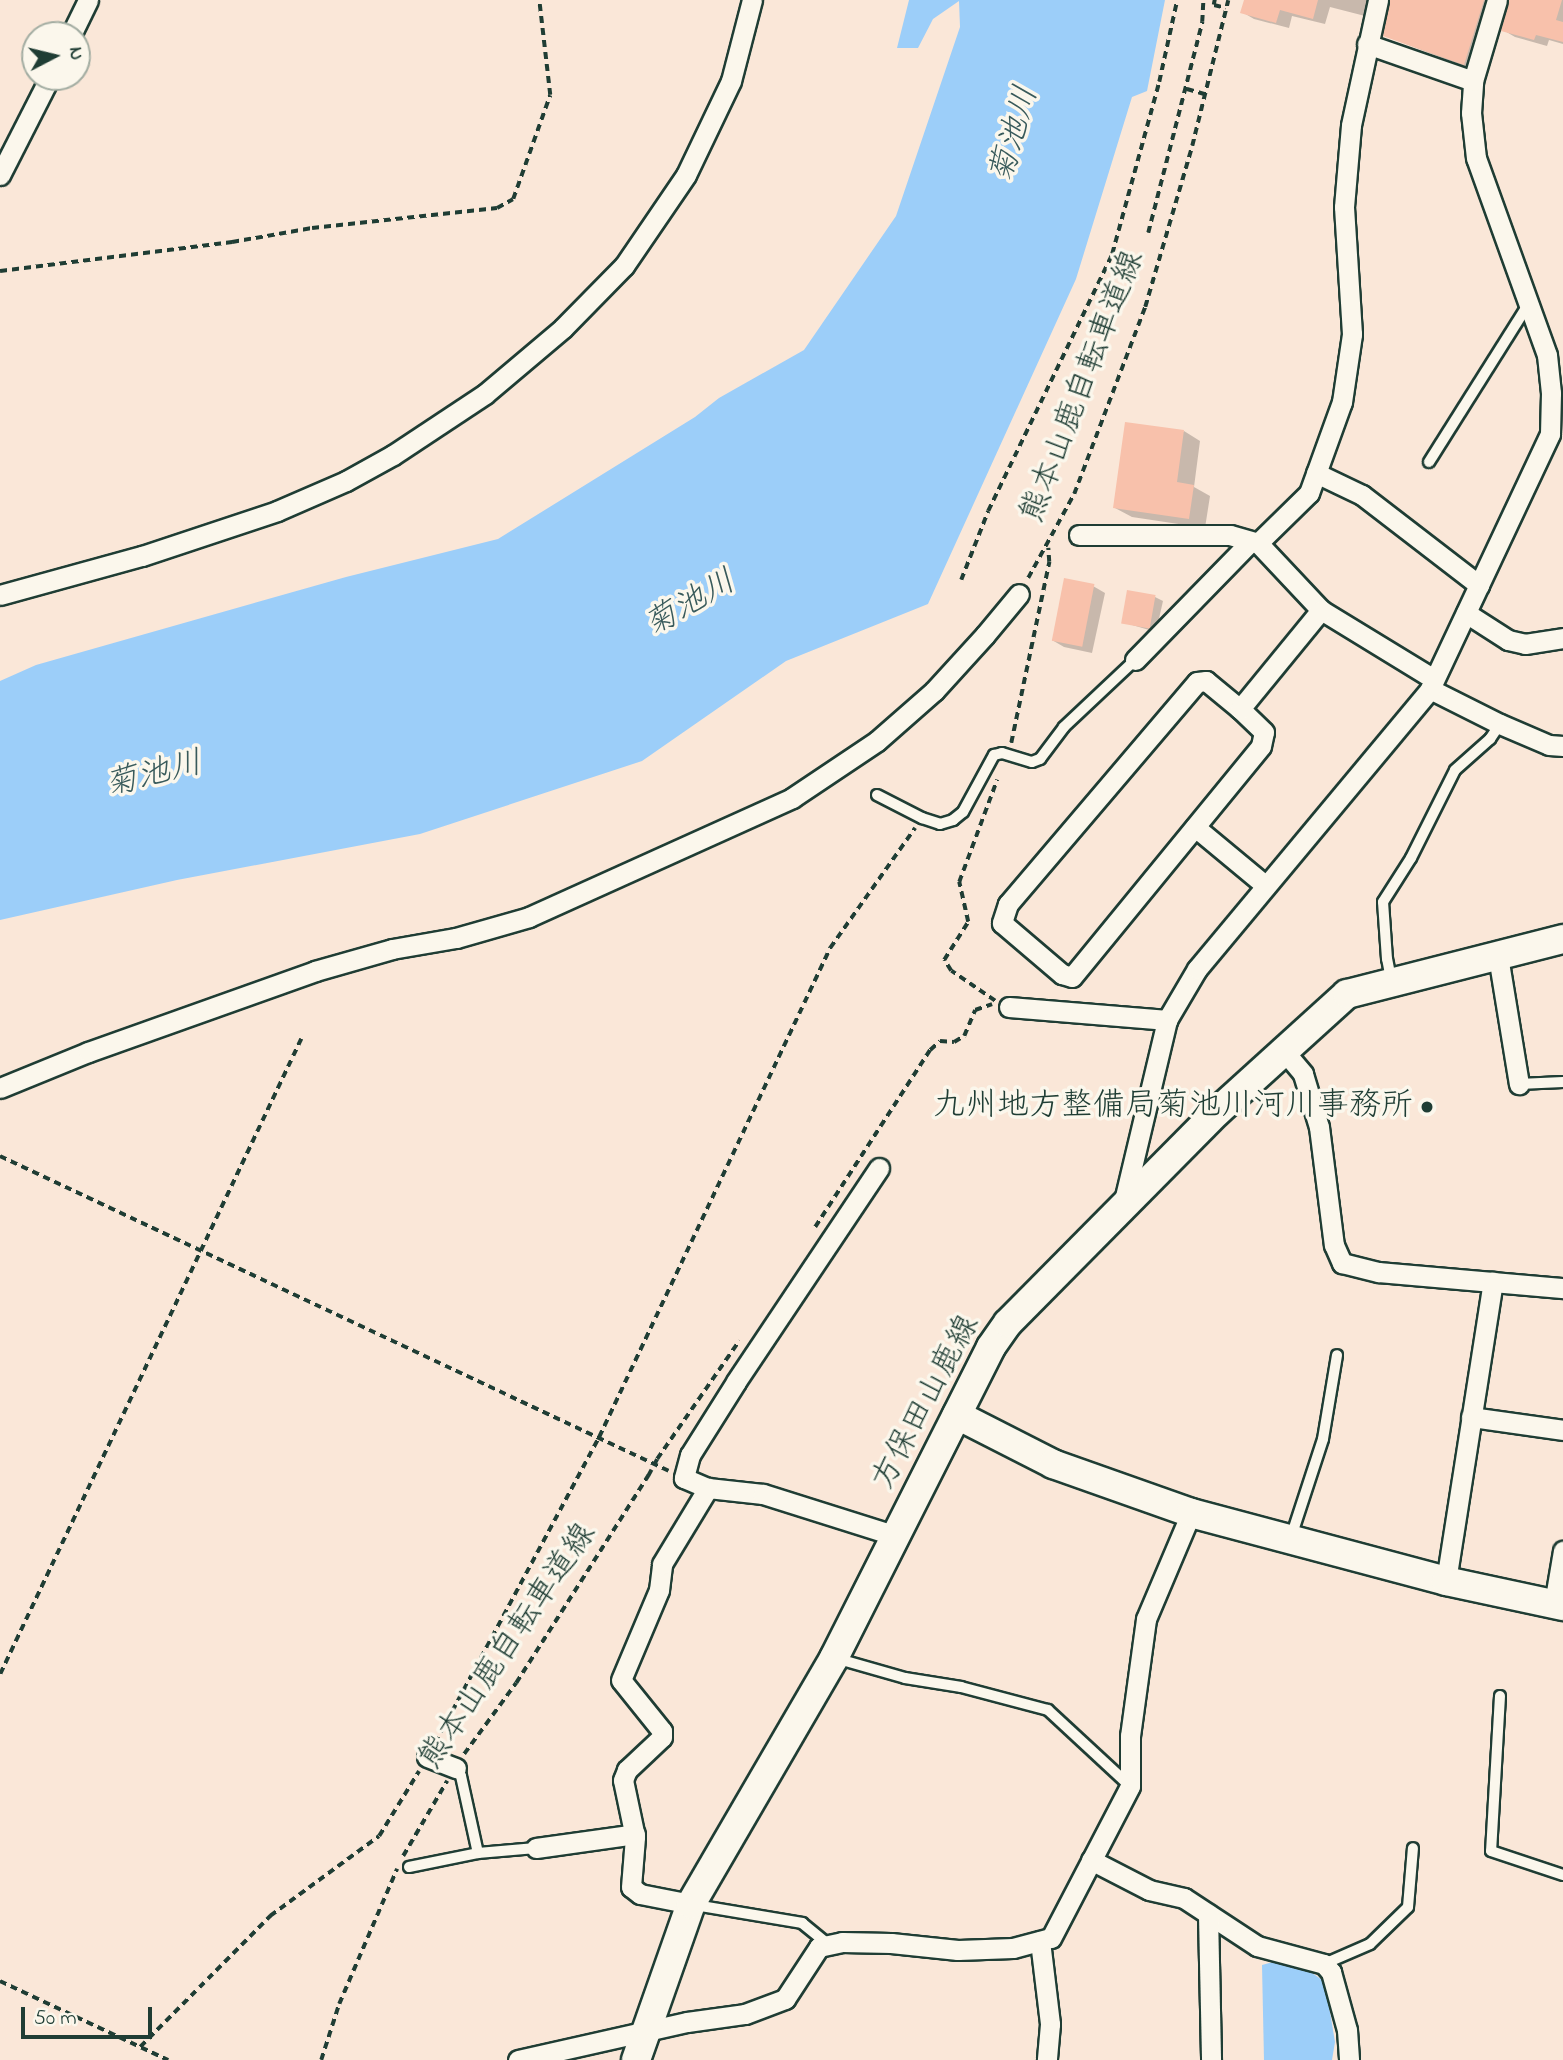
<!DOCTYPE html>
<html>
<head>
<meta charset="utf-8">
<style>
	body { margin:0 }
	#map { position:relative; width:1563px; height:2060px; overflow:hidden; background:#fae7d8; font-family:"Indie Flower","Klee One",sans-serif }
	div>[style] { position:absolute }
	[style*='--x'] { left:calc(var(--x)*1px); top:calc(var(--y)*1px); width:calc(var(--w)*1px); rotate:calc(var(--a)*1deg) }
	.water>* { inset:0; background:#9ccef9 }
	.shadow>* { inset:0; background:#0003 }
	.building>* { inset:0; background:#f8c1ab; transform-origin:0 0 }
	.path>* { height:3.5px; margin-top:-1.75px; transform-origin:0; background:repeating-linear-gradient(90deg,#1f3d34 0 7px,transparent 0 12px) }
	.roads { filter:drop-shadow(2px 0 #1f3d34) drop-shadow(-2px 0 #1f3d34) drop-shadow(0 2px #1f3d34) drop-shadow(0 -2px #1f3d34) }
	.lane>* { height:10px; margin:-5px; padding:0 5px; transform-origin:5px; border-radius:5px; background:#fbf7ec }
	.street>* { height:19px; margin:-9.5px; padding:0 9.5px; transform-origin:9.5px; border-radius:9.5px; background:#fbf7ec }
	.secondary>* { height:28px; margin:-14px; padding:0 14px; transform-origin:14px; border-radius:14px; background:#fbf7ec }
	.path-bridge>* { height:3.5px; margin-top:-1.75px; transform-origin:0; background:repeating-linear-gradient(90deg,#1f3d34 0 7px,transparent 0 12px) }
	.dots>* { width:19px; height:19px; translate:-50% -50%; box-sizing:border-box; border:4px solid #fbf7ec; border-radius:50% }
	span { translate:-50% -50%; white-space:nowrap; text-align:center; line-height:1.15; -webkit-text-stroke:7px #fbf7ec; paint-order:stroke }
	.street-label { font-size:32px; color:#1f3d34 }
	.poi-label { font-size:32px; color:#1f3d34 }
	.right { translate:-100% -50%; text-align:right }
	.water-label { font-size:33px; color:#385a5b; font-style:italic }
	.north { position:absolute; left:21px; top:21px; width:70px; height:70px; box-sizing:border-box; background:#fbf7ec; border:2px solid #a3ada2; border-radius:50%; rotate:83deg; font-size:19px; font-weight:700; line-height:28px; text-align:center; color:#1f3d34 }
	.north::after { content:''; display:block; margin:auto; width:24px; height:32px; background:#1f3d34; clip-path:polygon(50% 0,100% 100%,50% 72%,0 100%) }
	.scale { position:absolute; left:21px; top:2007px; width:131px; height:32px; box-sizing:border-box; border:4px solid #1f3d34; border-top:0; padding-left:9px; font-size:21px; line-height:24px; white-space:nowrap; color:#1f3d34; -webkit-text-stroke:5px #fbf7ec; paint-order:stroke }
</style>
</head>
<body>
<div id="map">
	<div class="water">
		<div style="clip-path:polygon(909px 0,1165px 0,1147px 91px,1132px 97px,1076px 279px,928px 604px,786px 661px,642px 761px,420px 834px,177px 880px,0 920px,0 681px,36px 665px,346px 577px,498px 539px,695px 417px,719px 398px,804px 350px,896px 216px,960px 27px,959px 1px,933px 19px,918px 48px,897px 48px)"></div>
		<div style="clip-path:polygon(1280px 1960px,1305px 1968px,1325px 1982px,1335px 2042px,1332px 2060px,1264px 2060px,1262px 1965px)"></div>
	</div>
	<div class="shadow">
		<div style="clip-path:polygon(1245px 0,1369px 0,1365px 16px,1330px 7px,1325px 24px,1292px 16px,1289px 28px,1254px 19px,1242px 12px)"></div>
		<div style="clip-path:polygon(1392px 0,1500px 0,1477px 71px,1385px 36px)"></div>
		<div style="clip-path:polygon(1510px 0,1563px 0,1563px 44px,1549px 40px,1547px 46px,1515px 37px,1503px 30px)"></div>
		<div style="clip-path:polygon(1184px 431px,1200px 441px,1194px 487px,1210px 496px,1205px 528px,1132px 517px,1115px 508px)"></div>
		<div style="clip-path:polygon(1093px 586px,1105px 593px,1092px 653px,1064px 647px,1052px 640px)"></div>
		<div style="clip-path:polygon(1155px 597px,1163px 601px,1156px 632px,1122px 622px)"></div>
	</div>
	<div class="building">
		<div style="clip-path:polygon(1244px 0,1318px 0,1313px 19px,1280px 10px,1276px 23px,1240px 13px)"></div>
		<div style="clip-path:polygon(1390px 0,1484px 0,1464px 65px,1383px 36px)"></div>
		<div style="clip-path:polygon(1509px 0,1562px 0,1556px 20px,1563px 22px,1563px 42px,1536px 35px,1534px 40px,1501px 31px)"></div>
		<div style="clip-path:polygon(1125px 422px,1184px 430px,1177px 482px,1194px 485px,1189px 519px,1113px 508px)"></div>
		<div style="left:1064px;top:578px;width:31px;height:64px;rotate:11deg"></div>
		<div style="left:1127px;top:590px;width:29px;height:34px;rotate:10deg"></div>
	</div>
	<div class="path">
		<div style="--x:1215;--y:0;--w:5;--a:101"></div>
		<div style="--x:1214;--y:5;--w:12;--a:14"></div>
		<div style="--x:1187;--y:89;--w:19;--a:16"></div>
		<div style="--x:1148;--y:233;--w:218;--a:-75.6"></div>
		<div style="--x:1202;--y:22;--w:22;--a:-87"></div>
		<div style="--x:0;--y:271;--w:234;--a:-7.1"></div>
		<div style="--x:232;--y:242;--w:81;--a:-9.9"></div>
		<div style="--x:312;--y:228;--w:186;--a:-6.2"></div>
		<div style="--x:497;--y:208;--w:18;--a:-29"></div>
		<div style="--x:513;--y:199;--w:110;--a:-70.4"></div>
		<div style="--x:550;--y:95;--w:96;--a:-96.6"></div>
		<div style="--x:1028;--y:578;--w:96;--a:-61.3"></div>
		<div style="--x:1074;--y:494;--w:200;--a:-69.2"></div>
		<div style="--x:1145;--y:307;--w:168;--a:-73.7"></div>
		<div style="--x:1192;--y:146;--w:150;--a:-76.1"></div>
		<div style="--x:961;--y:580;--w:74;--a:-68.6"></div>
		<div style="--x:988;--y:511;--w:285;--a:-64.2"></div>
		<div style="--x:1112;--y:254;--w:178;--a:-74.7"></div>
		<div style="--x:1159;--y:82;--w:84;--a:-77.6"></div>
		<div style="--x:1011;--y:743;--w:185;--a:-78.1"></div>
		<div style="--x:1049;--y:562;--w:14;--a:-94"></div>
		<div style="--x:995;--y:1001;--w:53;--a:-145.7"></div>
		<div style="--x:951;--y:971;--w:13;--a:-122"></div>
		<div style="--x:944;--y:960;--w:45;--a:-57.7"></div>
		<div style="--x:968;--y:922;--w:41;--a:-102.7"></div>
		<div style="--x:959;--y:882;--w:109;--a:-69.6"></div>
		<div style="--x:0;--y:1156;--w:739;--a:25.21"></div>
		<div style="--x:815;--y:1227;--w:211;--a:-57"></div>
		<div style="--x:930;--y:1050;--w:13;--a:-42"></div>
		<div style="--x:940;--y:1041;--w:14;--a:4"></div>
		<div style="--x:954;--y:1042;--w:12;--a:-31"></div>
		<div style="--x:964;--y:1036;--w:28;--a:-67"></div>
		<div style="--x:975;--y:1010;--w:18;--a:-19"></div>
		<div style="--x:657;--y:1459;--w:144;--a:-55.2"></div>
		<div style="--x:0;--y:1674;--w:703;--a:-64.64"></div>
		<div style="--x:435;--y:1743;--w:347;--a:-61.8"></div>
		<div style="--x:599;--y:1437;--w:541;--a:-64.71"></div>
		<div style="--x:830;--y:948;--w:147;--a:-54.7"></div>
		<div style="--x:464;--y:1754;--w:88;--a:-53.8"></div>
		<div style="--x:516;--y:1683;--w:246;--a:-57.5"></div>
		<div style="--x:403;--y:1856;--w:87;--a:-59.6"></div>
		<div style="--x:0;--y:1981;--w:186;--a:25.2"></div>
		<div style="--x:140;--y:2047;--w:185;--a:-45.2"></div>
		<div style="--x:270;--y:1916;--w:135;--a:-36.3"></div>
		<div style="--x:379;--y:1836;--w:76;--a:-58.4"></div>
		<div style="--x:321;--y:2060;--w:59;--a:-72.2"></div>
		<div style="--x:339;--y:2004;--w:147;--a:-66.8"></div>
	</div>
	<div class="roads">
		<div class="lane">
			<div style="--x:1429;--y:462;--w:186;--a:-57.8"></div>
			<div style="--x:877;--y:795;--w:51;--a:27.1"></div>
			<div style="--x:922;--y:818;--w:19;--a:18"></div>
			<div style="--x:940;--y:824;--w:14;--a:-17"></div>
			<div style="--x:953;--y:820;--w:13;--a:-39"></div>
			<div style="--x:963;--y:812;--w:65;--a:-61.5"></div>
			<div style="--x:994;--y:755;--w:8;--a:-14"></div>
			<div style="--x:1002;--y:753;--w:31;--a:17"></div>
			<div style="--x:1032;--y:762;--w:9;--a:-21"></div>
			<div style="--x:1040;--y:759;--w:40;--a:-53"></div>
			<div style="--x:1064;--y:727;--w:98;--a:-43.3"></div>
			<div style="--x:1391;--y:979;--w:20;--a:-101"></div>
			<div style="--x:1387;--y:959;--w:57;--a:-94"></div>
			<div style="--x:1383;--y:902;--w:52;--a:-57.5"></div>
			<div style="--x:1411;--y:858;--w:98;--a:-63.4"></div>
			<div style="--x:1455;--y:770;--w:47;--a:-41.5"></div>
			<div style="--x:1490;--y:739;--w:18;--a:-56"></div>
			<div style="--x:1519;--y:1084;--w:44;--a:-2.6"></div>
			<div style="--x:1291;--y:1537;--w:103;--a:-71.9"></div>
			<div style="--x:1323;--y:1439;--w:85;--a:-80.5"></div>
			<div style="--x:835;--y:1658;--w:73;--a:15.9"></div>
			<div style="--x:905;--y:1678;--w:57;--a:9.1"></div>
			<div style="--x:961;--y:1687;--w:90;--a:14.8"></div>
			<div style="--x:1048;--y:1710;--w:112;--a:42.8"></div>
			<div style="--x:1500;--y:1696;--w:155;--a:93.3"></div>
			<div style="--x:1491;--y:1851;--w:76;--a:18.4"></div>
			<div style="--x:456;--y:1768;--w:9;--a:58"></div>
			<div style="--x:461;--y:1776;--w:79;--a:77.6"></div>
			<div style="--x:409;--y:1867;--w:70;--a:-11.5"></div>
			<div style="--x:478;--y:1853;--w:58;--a:-4.9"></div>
			<div style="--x:695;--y:1905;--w:109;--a:9.5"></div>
			<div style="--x:802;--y:1923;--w:33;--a:39"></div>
			<div style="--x:1324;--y:1964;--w:50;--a:-23.5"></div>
			<div style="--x:1370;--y:1944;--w:53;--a:-44.2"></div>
			<div style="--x:1408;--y:1907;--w:59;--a:-85.2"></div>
		</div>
		<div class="street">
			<div style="--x:71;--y:35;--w:39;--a:-64"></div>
			<div style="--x:1367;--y:44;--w:112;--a:19.2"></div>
			<div style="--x:0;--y:175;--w:110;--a:-63"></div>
			<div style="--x:1316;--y:473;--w:51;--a:25.6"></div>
			<div style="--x:1362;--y:495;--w:148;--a:37.6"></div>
			<div style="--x:1079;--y:535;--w:151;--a:0"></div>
			<div style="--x:1230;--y:535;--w:29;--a:16"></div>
			<div style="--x:1258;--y:543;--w:92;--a:46.8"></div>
			<div style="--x:1321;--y:610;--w:132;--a:31.4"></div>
			<div style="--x:1258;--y:543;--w:71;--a:-44.4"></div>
			<div style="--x:1309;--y:493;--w:97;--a:-70.1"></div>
			<div style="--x:1342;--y:402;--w:69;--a:-81.6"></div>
			<div style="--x:1352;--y:334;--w:127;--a:-93.6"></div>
			<div style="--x:1344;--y:207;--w:82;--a:-85.1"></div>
			<div style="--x:1351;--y:125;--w:128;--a:-77.8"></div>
			<div style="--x:0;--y:595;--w:147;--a:-15.4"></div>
			<div style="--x:142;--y:556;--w:142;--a:-18.4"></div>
			<div style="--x:277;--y:511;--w:75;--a:-23.5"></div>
			<div style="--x:346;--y:481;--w:54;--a:-29"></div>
			<div style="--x:393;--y:455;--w:110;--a:-33.5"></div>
			<div style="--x:485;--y:394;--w:102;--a:-40.2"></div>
			<div style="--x:563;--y:328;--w:87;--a:-45.5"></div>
			<div style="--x:624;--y:266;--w:110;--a:-55.7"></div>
			<div style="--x:686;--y:175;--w:104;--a:-64.4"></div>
			<div style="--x:731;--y:81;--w:84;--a:-75.5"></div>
			<div style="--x:1466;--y:613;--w:50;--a:32.7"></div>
			<div style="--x:1508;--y:640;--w:17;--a:13"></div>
			<div style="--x:1525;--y:644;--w:38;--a:-9"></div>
			<div style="--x:1135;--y:660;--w:165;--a:-45.7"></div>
			<div style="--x:1430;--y:689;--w:78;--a:26.6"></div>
			<div style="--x:1500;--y:724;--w:53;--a:23.2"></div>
			<div style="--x:1549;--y:745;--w:14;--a:4"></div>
			<div style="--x:1240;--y:709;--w:44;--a:-140.5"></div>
			<div style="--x:1206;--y:681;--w:9;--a:174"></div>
			<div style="--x:1197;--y:682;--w:292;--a:130.4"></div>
			<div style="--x:1008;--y:904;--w:20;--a:108"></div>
			<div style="--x:1002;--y:923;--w:79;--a:40.4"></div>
			<div style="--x:1062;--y:974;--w:10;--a:17"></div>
			<div style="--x:1072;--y:977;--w:298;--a:-50.7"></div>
			<div style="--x:1261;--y:746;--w:14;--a:-78"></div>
			<div style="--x:1264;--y:732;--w:33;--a:-136"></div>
			<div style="--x:1240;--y:709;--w:128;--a:-50.7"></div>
			<div style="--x:1195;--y:827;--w:92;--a:39.7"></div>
			<div style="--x:1498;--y:956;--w:130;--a:80.7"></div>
			<div style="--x:1009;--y:1007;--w:159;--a:4.7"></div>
			<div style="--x:1284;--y:1051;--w:30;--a:50"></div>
			<div style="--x:1303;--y:1074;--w:55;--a:73.2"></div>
			<div style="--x:1319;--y:1127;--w:119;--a:82.8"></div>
			<div style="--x:1334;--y:1245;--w:20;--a:66"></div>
			<div style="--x:1342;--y:1263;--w:38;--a:14"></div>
			<div style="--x:1379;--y:1272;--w:185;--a:5"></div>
			<div style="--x:0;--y:1088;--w:95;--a:-22.2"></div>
			<div style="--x:88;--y:1052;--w:241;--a:-19.6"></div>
			<div style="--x:315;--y:971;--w:80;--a:-15.9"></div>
			<div style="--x:392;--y:949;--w:65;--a:-9.8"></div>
			<div style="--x:456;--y:938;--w:76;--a:-16"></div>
			<div style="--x:529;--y:917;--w:289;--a:-24.3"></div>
			<div style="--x:792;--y:798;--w:102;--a:-33.8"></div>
			<div style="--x:877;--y:741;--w:76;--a:-41.3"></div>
			<div style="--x:934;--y:691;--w:76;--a:-47.7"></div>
			<div style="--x:985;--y:635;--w:53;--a:-50.3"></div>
			<div style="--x:879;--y:1168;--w:257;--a:123.8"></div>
			<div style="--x:736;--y:1382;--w:86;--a:122.2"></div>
			<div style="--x:690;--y:1455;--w:24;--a:105"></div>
			<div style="--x:684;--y:1478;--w:26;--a:23"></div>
			<div style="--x:708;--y:1488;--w:55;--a:6.2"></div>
			<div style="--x:763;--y:1494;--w:139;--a:17.5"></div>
			<div style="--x:1123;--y:1205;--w:190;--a:-76.6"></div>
			<div style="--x:1167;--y:1020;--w:59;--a:-59.5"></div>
			<div style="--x:1197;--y:969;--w:364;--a:-50.2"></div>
			<div style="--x:1430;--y:689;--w:282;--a:-64.8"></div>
			<div style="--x:1550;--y:434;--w:41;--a:-88.6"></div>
			<div style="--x:1551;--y:393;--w:38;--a:-96"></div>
			<div style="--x:1547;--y:355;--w:209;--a:-109.8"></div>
			<div style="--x:1476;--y:158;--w:45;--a:-96.3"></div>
			<div style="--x:1471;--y:113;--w:32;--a:-86"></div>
			<div style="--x:1473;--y:81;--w:84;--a:-73.5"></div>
			<div style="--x:1471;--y:1417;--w:93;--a:8"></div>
			<div style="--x:1446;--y:1581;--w:303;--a:-81.1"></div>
			<div style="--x:1554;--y:1604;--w:54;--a:-80.4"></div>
			<div style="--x:427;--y:1757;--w:31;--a:21"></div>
			<div style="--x:536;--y:1848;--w:100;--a:-8"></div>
			<div style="--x:1091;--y:1860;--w:65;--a:27.3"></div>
			<div style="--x:1149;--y:1890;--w:36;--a:13"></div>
			<div style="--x:1184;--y:1898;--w:87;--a:33.3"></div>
			<div style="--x:1257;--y:1946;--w:69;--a:15"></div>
			<div style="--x:1324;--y:1964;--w:11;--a:49"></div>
			<div style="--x:1331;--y:1972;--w:60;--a:74.6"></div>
			<div style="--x:1347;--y:2030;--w:30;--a:86"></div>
			<div style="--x:691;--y:1904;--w:52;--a:-168.9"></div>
			<div style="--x:640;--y:1894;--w:11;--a:-142"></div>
			<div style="--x:631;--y:1887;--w:50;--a:-85.4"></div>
			<div style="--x:635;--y:1837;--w:58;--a:-101.9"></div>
			<div style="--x:623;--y:1780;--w:11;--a:-68"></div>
			<div style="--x:627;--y:1770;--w:48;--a:-43.3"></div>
			<div style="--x:662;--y:1737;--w:6;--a:-90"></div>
			<div style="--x:662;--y:1731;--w:65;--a:-128.8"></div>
			<div style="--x:621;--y:1680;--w:98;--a:-67.1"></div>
			<div style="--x:659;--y:1590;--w:26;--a:-83"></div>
			<div style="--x:662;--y:1564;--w:89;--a:-58.8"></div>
			<div style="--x:1208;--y:1914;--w:146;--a:88.8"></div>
			<div style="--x:1040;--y:1941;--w:84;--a:83.1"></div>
			<div style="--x:1050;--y:2024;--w:36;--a:95"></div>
			<div style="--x:518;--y:2060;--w:173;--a:-12.7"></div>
			<div style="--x:687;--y:2022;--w:59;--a:-7.9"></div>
			<div style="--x:745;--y:2014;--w:43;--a:-20.6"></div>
			<div style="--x:785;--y:1999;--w:62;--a:-56.8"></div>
			<div style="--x:819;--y:1947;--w:24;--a:-12"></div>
			<div style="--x:842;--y:1942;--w:49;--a:1.2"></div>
			<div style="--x:891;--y:1943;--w:67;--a:6"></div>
			<div style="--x:958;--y:1950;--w:55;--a:-2.1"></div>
			<div style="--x:1013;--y:1948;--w:39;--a:-15"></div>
			<div style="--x:1051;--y:1938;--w:171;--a:-62.5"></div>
			<div style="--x:1130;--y:1786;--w:50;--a:-90"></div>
			<div style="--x:1130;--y:1736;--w:118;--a:-82.2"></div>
			<div style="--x:1146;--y:1619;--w:115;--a:-67"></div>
		</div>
		<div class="secondary">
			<div style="--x:957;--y:1415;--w:108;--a:27"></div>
			<div style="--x:1053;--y:1464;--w:146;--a:19.5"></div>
			<div style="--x:1191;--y:1513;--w:264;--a:14.9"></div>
			<div style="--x:1446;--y:1581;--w:120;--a:12.1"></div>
			<div style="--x:636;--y:2060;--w:165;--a:-70.6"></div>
			<div style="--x:691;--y:1904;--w:285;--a:-59.8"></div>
			<div style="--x:834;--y:1658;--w:348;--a:-63.2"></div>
			<div style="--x:991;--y:1347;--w:29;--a:-55"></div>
			<div style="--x:1008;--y:1323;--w:298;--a:-45.3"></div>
			<div style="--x:1218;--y:1111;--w:174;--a:-42.2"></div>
			<div style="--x:1347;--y:994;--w:223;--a:-14.3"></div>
		</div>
	</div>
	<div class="path-bridge">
		<div style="--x:648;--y:1476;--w:19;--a:-62"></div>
	</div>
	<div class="dots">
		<div style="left:1427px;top:1107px;background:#1f3d34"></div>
	</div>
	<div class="street-label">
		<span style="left:1084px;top:387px;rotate:-69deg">熊本山鹿自転車道線</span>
		<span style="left:927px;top:1403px;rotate:-62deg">方保田山鹿線</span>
		<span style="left:509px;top:1647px;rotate:-56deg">熊本山鹿自転車道線</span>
	</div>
	<div class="poi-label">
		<span class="right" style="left:1413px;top:1107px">九州地方整備局菊池川河川事務所</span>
	</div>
	<div class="water-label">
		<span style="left:1016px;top:135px;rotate:-74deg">菊池川</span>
		<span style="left:691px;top:605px;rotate:-30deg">菊池川</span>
		<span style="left:154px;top:776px;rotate:-14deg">菊池川</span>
	</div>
	<div class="north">N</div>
	<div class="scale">50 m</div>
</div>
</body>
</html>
